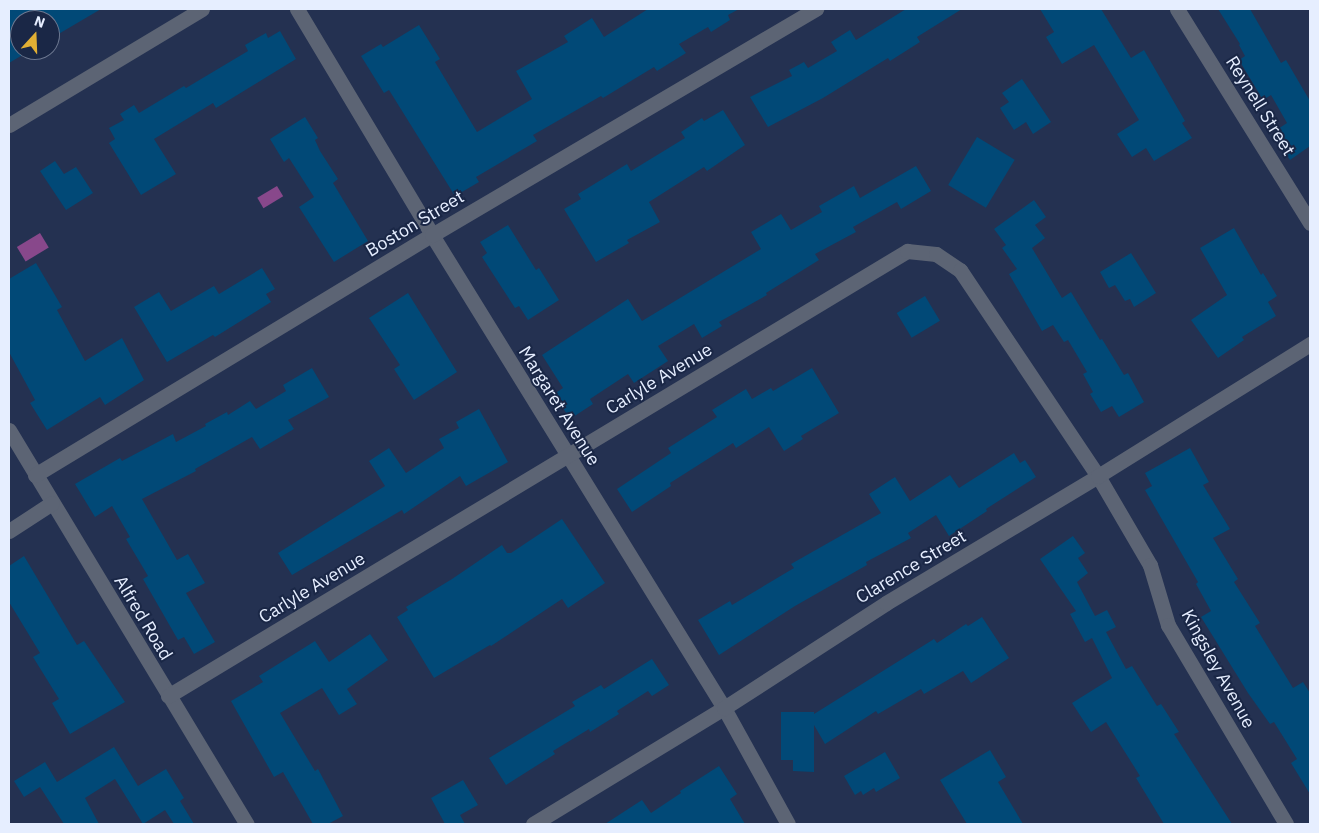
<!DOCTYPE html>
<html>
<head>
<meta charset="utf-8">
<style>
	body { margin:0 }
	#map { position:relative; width:1319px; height:833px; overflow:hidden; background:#243151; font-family:"IBM Plex Sans",sans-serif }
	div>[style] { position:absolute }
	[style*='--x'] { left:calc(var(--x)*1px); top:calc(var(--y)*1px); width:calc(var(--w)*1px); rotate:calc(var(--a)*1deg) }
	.water>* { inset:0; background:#88488b; transform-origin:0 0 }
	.building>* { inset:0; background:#014977; transform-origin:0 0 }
	.street>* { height:15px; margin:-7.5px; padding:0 7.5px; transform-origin:7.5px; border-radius:7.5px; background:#5c6474 }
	span { translate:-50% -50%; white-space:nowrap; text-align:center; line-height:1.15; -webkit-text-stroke:4px #1a2746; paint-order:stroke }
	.street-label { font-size:18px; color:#e6eeff }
	.frame { position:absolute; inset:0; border:10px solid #e6eeff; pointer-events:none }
	.north { position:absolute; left:10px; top:10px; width:50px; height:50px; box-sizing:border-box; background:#1a2746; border:1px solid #6c7790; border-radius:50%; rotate:20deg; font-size:14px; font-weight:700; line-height:20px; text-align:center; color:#e6eeff }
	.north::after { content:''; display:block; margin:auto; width:18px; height:22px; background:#e1af34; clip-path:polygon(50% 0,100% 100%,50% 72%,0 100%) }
</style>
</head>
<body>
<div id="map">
	<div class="water">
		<div style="left:277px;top:186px;width:12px;height:23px;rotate:59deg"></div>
		<div style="left:40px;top:233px;width:17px;height:27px;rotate:59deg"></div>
	</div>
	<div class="building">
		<div style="clip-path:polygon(9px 9px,101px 9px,50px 39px,50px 20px,20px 20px,20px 50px,31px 50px,9px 63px)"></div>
		<div style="clip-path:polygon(648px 9px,739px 9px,728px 15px,730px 20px,711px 32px,708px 27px,679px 44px,686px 53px,657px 71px,654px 67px,603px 98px,601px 96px,533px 135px,537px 141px,476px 177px,479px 182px,455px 196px,389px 90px,384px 93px,361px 56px,381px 44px,383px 47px,419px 25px,440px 59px,435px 62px,477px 132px,532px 99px,516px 71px,568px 42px,564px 36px,592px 18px,604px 37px)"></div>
		<div style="clip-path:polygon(906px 9px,962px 9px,917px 37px,920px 42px,890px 61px,888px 58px,823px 98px,768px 127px,750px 97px,792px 76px,789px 70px,804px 62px,808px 68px,837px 51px,831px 42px,850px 30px,856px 40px)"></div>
		<div style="clip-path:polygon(1040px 9px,1101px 9px,1131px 58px,1144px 50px,1185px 121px,1182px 123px,1192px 138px,1154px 161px,1146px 148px,1132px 157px,1117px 134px,1139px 120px,1094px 45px,1062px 64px,1046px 37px,1054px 32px)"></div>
		<div style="clip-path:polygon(1218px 9px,1250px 9px,1281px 63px,1286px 60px,1310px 101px,1310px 146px,1290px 160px,1277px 140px,1283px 136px,1278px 129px,1287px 123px,1271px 95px,1263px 100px,1239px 60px,1245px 56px,1239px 45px,1240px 44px)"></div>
		<div style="clip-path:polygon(280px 31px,296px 59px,216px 108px,213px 103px,154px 139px,176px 174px,141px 195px,109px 143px,115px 139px,109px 128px,124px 120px,120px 114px,134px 105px,139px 113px,184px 86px,186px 88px,248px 51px,245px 45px,266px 33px,268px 38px)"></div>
		<div style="clip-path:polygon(1022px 79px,1051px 122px,1033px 134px,1026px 122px,1014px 130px,1000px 108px,1009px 102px,1002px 93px)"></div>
		<div style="clip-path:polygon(723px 110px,745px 145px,707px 171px,704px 167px,649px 202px,660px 222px,627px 240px,629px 243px,596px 262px,564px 209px,581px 199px,578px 194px,627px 164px,631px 171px,685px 138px,681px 132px,702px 118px,704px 121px)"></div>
		<div style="clip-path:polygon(305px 117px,318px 138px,315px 140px,320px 151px,338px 179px,333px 183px,368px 241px,334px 262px,299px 207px,314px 197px,289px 158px,284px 162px,270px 139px)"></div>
		<div style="left:977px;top:137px;width:44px;height:56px;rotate:31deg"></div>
		<div style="clip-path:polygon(55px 161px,64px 174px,76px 167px,93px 193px,66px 210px,40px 171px)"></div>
		<div style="clip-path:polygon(916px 166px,931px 191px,901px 209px,897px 202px,853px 227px,856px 232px,815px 254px,819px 260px,766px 293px,767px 295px,719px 322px,722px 326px,702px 338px,694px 324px,658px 346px,668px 361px,634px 383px,628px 374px,590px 399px,593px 404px,570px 419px,554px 394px,563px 388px,542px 355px,628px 299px,642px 321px,761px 249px,751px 232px,781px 214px,791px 230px,822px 212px,819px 206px,854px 186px,860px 198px)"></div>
		<div style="clip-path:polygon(1034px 200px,1046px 217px,1035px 225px,1045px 238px,1032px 248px,1062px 298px,1071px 292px,1100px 340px,1102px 339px,1124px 375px,1128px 373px,1144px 402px,1119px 417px,1112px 406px,1101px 412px,1090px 394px,1093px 392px,1083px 374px,1087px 372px,1068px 340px,1064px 342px,1053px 325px,1042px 331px,1009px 274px,1017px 269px,1002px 248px,1006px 245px,994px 229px)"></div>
		<div style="clip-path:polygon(508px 225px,536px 270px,539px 268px,559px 300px,528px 320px,519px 306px,515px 308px,482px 257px,487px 253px,480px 242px)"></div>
		<div style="clip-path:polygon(1234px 228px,1261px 275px,1263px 273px,1277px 296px,1268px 302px,1276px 316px,1242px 337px,1244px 340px,1218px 358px,1191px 320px,1227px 295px,1200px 248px)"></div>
		<div style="clip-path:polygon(1131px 253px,1156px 293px,1134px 307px,1130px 299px,1125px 301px,1115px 285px,1109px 288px,1100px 272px)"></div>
		<div style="clip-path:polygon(36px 263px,62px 307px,57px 310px,85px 361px,122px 338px,144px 380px,105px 405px,100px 397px,47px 430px,30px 403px,35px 400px,9px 352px,9px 279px)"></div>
		<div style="clip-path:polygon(262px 268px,275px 289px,266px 294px,271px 302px,215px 337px,213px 335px,167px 362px,134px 307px,159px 292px,171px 311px,214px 286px,219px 294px)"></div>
		<div style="clip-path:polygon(408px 293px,457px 372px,414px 400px,394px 369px,400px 365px,369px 318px)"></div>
		<div style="left:925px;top:296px;width:29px;height:33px;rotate:59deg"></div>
		<div style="clip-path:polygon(312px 368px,329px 397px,288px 420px,294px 429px,260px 449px,252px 437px,195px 469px,196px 471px,142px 499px,177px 560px,188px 554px,205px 583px,186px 593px,215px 642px,194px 654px,184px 637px,178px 640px,143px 579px,148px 576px,126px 539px,130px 537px,112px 506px,95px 517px,75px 484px,120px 458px,122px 461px,173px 434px,176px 442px,206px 426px,205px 424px,227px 412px,228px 415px,250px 401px,256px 409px,286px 391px,283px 385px)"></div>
		<div style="clip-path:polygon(812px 368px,839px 413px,801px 436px,803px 439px,784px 451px,769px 427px,736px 448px,733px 443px,670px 483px,671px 486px,632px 512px,617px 489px,671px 453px,668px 448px,717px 417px,712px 410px,746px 389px,752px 399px,771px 388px,773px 391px)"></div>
		<div style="clip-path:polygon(479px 409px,508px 462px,466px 486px,460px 476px,404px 514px,402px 510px,292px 575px,278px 553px,385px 486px,369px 461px,389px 448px,406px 473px,444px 448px,439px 439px,459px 428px,456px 422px)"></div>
		<div style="clip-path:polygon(1190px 448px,1209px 482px,1203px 485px,1230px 529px,1213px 538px,1238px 579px,1234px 582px,1260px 623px,1255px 626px,1293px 688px,1303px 682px,1310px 693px,1310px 794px,1291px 763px,1297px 759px,1274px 722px,1270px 724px,1248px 693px,1201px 617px,1211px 611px,1196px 584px,1198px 582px,1145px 490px,1152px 486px,1145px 473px)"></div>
		<div style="clip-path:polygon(1014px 453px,1020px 463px,1025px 460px,1036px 477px,986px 509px,987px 511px,949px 536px,936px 515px,908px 533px,911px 538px,866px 562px,867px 565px,795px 606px,719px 655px,698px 620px,730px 601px,732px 605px,794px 568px,791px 564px,881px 513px,869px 494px,895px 477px,910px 501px,950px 475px,959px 488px)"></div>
		<div style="clip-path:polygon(562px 519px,605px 583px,568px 608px,562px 599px,491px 646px,490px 645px,434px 678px,397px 617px,408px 610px,406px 607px,452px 579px,502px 545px,507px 553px,511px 553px)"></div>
		<div style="clip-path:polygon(1073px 536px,1085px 553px,1078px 558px,1088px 573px,1077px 582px,1095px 616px,1107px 610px,1116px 627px,1106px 632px,1126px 669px,1132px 666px,1157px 706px,1161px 704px,1179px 732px,1174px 734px,1232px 824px,1164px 824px,1136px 778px,1140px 776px,1106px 722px,1091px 732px,1072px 703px,1112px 678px,1092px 638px,1085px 642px,1070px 614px,1076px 611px,1040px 559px)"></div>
		<div style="clip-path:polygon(24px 556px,77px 645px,84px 641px,125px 702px,70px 734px,52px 703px,59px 699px,33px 657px,40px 653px,9px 602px,9px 566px)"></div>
		<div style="clip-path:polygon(982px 617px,1009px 658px,971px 683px,963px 671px,924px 694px,921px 689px,878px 714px,876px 711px,825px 744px,814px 725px,814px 772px,793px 771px,793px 760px,781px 760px,781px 712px,814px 712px,814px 714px,934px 639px,937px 643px,966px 624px,968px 626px)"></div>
		<div style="clip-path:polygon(370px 634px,388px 660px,347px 689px,357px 704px,339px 715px,322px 688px,280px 713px,315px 771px,318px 769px,343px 816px,328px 824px,313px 824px,283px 772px,274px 777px,231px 701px,263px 682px,259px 676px,315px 641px,329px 662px)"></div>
		<div style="clip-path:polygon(652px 659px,669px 685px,652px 696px,648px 691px,617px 711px,619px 714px,590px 732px,589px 729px,553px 751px,555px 754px,506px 785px,489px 758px,575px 706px,572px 702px,601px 685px,604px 689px)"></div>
		<div style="clip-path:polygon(114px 747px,138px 786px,166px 769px,184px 798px,180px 801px,194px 824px,174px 824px,165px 810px,143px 824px,115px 779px,85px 798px,99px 824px,64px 824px,40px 787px,24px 797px,14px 781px,45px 762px,57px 782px)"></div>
		<div style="clip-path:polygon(990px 750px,1006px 777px,998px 782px,1023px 824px,967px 824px,940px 780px)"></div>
		<div style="clip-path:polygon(885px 752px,900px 778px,876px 792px,874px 788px,863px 795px,861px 791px,855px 795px,844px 776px)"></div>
		<div style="clip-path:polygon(719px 766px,737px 794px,730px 799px,745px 824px,605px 824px,642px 800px,651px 813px,681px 793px,680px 791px)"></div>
		<div style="clip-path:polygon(463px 780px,478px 805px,460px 815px,465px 824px,445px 824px,431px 798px)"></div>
	</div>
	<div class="street">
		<div style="--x:297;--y:9;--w:263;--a:59.1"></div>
		<div style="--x:432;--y:235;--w:556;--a:58.31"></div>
		<div style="--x:724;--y:708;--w:132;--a:61.1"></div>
		<div style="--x:1177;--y:9;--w:252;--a:58.1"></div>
		<div style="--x:9;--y:125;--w:225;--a:-31"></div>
		<div style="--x:9;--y:430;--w:460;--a:58.9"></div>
		<div style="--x:35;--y:475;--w:464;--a:-31.2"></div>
		<div style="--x:432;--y:235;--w:446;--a:-30.5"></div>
		<div style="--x:9;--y:531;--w:51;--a:-33.1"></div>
		<div style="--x:168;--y:696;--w:863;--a:-31.05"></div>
		<div style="--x:907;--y:251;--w:29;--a:6"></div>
		<div style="--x:936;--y:254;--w:29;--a:34"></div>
		<div style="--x:960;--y:270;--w:248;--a:56.2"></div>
		<div style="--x:1098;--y:476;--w:103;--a:59.7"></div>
		<div style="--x:1150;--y:565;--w:63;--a:73.3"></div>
		<div style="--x:1168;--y:625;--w:231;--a:59.3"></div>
		<div style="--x:533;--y:824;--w:223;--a:-31.3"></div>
		<div style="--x:724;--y:708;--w:193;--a:-32.9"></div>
		<div style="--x:886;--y:603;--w:247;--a:-30.9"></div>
		<div style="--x:1098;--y:476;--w:250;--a:-31.9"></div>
	</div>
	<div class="street-label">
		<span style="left:1260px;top:106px;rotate:58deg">Reynell Street</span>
		<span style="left:415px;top:224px;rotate:-31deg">Boston Street</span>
		<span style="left:659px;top:379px;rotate:-31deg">Carlyle Avenue</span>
		<span style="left:559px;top:406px;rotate:58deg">Margaret Avenue</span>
		<span style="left:911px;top:567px;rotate:-31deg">Clarence Street</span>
		<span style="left:312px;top:588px;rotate:-31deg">Carlyle Avenue</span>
		<span style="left:143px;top:618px;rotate:59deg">Alfred Road</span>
		<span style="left:1218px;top:669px;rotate:61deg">Kingsley Avenue</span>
	</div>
	<div class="frame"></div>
	<div class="north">N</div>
</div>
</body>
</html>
